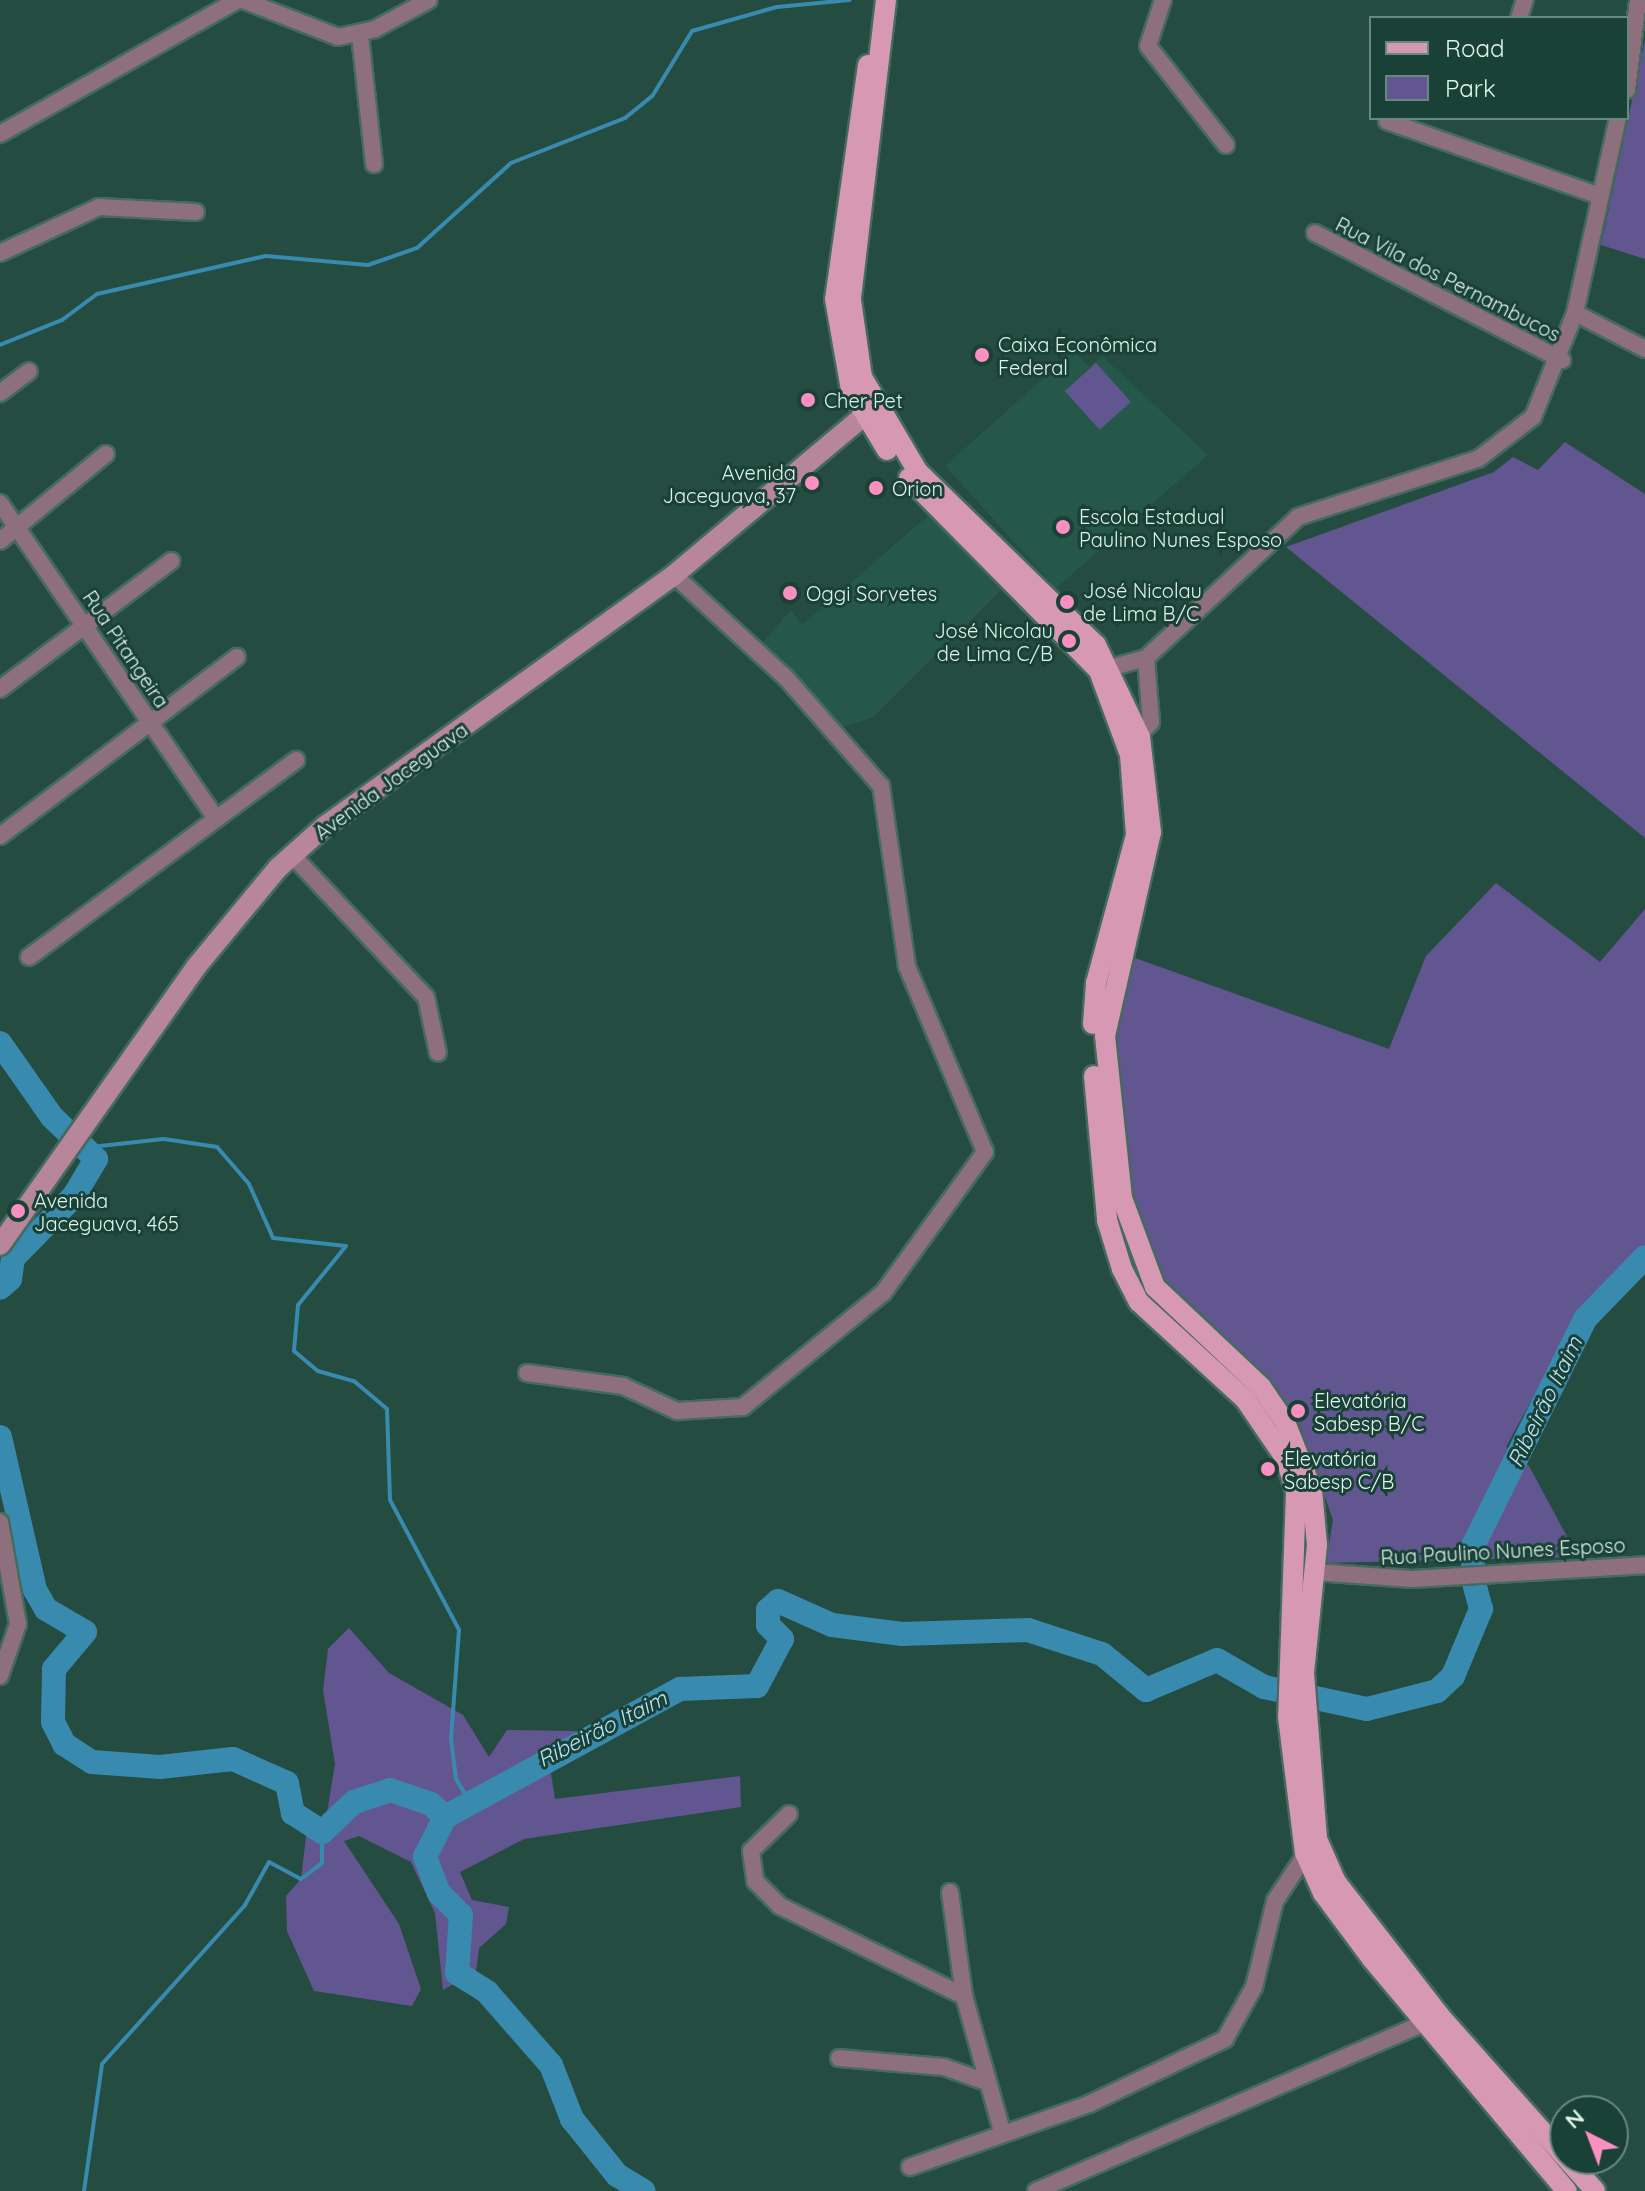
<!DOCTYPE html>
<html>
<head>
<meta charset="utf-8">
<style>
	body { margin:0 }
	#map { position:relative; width:1645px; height:2191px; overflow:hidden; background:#244c40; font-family:Quicksand,sans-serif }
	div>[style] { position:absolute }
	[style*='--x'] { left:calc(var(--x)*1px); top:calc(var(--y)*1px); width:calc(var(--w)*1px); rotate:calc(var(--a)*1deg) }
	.built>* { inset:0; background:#26584a }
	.green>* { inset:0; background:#625691; transform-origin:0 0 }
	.stream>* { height:4px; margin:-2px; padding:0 2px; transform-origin:2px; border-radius:2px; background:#398aaf }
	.river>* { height:24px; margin:-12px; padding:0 12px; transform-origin:12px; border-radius:12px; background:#398aaf }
	.roads { filter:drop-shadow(2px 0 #456a5f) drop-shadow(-2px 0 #456a5f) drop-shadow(0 2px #456a5f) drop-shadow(0 -2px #456a5f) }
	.minor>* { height:16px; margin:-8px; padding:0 8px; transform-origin:8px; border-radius:8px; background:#8e6f7c }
	.secondary>* { height:20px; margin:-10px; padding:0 10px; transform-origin:10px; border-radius:10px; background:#b7869b }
	.primary>* { height:20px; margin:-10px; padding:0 10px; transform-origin:10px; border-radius:10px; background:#d698b3 }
	.dots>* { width:22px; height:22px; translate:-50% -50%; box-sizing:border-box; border:4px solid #194136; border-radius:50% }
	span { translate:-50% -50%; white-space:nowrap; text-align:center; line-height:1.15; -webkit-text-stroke:6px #194136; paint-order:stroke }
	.street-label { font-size:20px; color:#ddf3eb }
	.poi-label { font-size:20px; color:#ddf3eb }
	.left { translate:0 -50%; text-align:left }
	.right { translate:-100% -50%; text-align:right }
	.water-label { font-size:22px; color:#bbe3f8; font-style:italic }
	.legend { position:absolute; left:1369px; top:16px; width:260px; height:104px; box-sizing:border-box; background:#194136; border:2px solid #67887e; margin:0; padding:10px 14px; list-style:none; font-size:24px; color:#ddf3eb }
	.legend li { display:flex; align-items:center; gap:16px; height:40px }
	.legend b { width:40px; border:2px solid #67887e }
	.north { position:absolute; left:1549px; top:2095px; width:80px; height:80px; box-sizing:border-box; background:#194136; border:2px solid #67887e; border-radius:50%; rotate:318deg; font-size:22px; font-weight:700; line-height:32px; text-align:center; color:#ddf3eb }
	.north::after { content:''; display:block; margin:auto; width:28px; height:36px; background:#fc8fc1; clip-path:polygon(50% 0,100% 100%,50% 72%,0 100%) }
</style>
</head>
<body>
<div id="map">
	<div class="built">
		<div style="clip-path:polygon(1074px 351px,1089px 367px,1102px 356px,1208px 455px,1056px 588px,945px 466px)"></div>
		<div style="clip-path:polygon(930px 514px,1001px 590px,872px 718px,841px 727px,762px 643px,791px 610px,802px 625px)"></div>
	</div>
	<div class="green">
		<div style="clip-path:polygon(1645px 40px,1645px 259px,1601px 245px)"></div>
		<div style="left:1096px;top:363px;width:52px;height:42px;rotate:48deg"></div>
		<div style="clip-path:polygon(1565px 442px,1645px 494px,1645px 838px,1286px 547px,1494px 472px,1513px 457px,1538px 470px)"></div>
		<div style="clip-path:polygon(1496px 883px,1600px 962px,1645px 909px,1645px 1246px,1578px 1315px,1506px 1447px,1529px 1466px,1578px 1557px,1326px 1563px,1333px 1520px,1300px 1425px,1265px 1378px,1165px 1286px,1132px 1196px,1113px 1033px,1122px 989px,1135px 958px,1389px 1049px,1426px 956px)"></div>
		<div style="clip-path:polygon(349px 1628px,389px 1673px,463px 1715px,489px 1757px,507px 1730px,576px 1731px,550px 1767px,555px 1799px,740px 1776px,741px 1807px,524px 1839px,460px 1872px,472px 1900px,509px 1907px,506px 1924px,479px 1948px,476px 1971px,443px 1990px,435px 1913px,411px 1862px,359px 1836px,344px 1841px,399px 1924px,421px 1989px,412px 2006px,314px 1991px,287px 1931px,286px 1896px,301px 1879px,307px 1828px,327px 1813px,335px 1764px,323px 1690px,328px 1649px)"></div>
	</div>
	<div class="stream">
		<div style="--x:0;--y:345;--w:67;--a:-22"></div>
		<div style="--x:62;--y:320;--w:44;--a:-36.6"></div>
		<div style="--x:97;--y:294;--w:173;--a:-12.7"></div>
		<div style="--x:266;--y:256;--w:102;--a:5"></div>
		<div style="--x:368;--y:265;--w:52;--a:-19.1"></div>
		<div style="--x:417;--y:248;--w:127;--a:-42.1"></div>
		<div style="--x:511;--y:163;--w:123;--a:-21.5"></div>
		<div style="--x:625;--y:118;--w:36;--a:-39"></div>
		<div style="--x:653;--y:95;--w:75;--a:-58.6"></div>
		<div style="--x:692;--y:31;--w:88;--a:-15.8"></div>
		<div style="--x:777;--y:7;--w:73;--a:-5.5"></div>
		<div style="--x:91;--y:1147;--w:73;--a:-6.3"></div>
		<div style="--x:164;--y:1139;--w:54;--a:8.6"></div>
		<div style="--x:217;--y:1147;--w:49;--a:49.1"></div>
		<div style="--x:249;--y:1184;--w:59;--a:66"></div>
		<div style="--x:273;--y:1238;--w:73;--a:6.3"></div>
		<div style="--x:346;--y:1246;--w:76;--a:129.1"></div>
		<div style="--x:298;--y:1305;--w:46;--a:95"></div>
		<div style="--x:294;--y:1351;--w:31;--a:40"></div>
		<div style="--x:318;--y:1371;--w:37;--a:16"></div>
		<div style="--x:354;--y:1381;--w:43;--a:40.3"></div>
		<div style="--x:387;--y:1409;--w:91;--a:88.1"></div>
		<div style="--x:390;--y:1500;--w:147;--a:62"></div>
		<div style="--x:459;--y:1630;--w:109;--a:94.2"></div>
		<div style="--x:451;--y:1739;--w:40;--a:82.9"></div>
		<div style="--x:456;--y:1779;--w:27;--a:59"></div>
		<div style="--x:84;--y:2191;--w:128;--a:-81.9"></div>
		<div style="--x:102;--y:2064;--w:214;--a:-48"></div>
		<div style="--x:245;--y:1905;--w:49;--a:-60.8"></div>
		<div style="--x:269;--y:1862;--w:36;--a:28"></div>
		<div style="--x:301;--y:1879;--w:26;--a:-37"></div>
		<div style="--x:322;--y:1863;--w:31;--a:-90"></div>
	</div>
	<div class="river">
		<div style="--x:0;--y:1043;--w:90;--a:54.9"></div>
		<div style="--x:52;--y:1117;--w:61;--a:43.7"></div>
		<div style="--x:96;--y:1159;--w:43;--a:120.7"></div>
		<div style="--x:74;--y:1196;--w:87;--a:134.5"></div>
		<div style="--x:13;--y:1258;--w:21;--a:98"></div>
		<div style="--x:10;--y:1279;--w:13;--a:138"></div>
		<div style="--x:0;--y:1437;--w:157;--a:77.1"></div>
		<div style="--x:35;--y:1590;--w:22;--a:60"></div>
		<div style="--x:46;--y:1609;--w:45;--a:30.5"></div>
		<div style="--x:85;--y:1632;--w:48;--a:130"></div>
		<div style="--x:54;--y:1669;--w:53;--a:91.1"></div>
		<div style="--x:53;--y:1722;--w:25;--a:63"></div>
		<div style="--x:64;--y:1744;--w:33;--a:33"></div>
		<div style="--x:92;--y:1762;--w:68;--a:4.2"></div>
		<div style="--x:160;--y:1767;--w:73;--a:-6.3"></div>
		<div style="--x:233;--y:1759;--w:59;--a:24"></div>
		<div style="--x:287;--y:1783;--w:31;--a:79"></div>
		<div style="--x:293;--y:1813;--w:35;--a:33"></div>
		<div style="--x:322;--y:1832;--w:44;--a:-43.2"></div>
		<div style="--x:354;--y:1802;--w:38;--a:-18"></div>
		<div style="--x:390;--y:1790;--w:43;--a:18.9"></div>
		<div style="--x:431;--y:1804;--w:19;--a:43"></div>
		<div style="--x:445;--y:1817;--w:45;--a:116.6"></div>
		<div style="--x:425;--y:1857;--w:39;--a:69"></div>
		<div style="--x:439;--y:1893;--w:31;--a:45"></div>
		<div style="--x:461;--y:1915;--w:58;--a:93.9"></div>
		<div style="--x:457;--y:1973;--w:36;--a:32"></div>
		<div style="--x:487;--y:1992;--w:97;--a:48.8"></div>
		<div style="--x:551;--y:2065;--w:58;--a:68.7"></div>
		<div style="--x:572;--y:2119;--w:72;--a:51.2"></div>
		<div style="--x:617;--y:2175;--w:31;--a:31"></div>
		<div style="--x:1473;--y:1563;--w:17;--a:-90"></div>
		<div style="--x:1473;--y:1546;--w:253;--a:-63.7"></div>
		<div style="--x:1585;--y:1319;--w:86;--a:-45.9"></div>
		<div style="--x:445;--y:1817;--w:268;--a:-28.6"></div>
		<div style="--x:680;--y:1689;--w:77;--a:-2.2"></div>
		<div style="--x:757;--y:1686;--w:53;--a:-62"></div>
		<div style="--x:782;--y:1639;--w:20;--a:-135"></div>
		<div style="--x:768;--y:1625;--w:15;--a:-90"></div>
		<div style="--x:768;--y:1610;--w:13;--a:-42"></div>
		<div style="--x:778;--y:1601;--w:59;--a:24"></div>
		<div style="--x:832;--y:1625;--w:71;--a:7.3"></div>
		<div style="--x:902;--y:1634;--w:126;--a:-1.8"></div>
		<div style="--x:1028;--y:1630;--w:78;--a:18"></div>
		<div style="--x:1102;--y:1654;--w:57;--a:39.3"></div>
		<div style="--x:1146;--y:1690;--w:77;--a:-22.9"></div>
		<div style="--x:1217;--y:1660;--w:54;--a:29.9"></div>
		<div style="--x:1264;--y:1687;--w:105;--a:12.1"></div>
		<div style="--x:1367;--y:1709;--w:72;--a:-14.4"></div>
		<div style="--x:1437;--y:1691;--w:22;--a:-43"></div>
		<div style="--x:1453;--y:1676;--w:73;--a:-67.3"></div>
		<div style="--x:1481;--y:1609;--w:30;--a:-105"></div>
	</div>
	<div class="roads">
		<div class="minor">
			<div style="--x:243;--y:0;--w:102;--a:21.3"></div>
			<div style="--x:338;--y:37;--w:38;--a:-12"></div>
			<div style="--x:375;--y:29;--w:61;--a:-28.2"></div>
			<div style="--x:1163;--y:0;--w:48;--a:108.1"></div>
			<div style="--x:1148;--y:46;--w:126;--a:51.8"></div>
			<div style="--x:1519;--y:18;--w:19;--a:-72"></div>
			<div style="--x:360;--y:35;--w:130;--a:83.8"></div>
			<div style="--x:1627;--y:90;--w:91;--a:-83"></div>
			<div style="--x:1387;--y:121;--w:223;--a:19.4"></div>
			<div style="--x:0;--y:134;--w:273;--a:-29.4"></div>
			<div style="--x:1315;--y:233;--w:278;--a:27.2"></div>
			<div style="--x:0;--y:253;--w:109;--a:-24.9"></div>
			<div style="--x:99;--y:207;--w:97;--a:3"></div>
			<div style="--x:1575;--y:313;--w:79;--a:27.2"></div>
			<div style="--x:0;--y:393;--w:36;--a:-37"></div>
			<div style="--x:0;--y:503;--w:383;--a:55.6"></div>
			<div style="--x:0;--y:541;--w:137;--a:-39.4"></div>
			<div style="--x:1099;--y:671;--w:49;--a:-15.5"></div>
			<div style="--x:1146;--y:658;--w:207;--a:-42.8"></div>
			<div style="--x:1298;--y:517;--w:189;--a:-17.9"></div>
			<div style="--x:1478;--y:459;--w:69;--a:-37.4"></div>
			<div style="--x:1533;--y:417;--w:112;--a:-68"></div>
			<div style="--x:1575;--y:313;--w:200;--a:-77.6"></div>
			<div style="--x:0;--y:689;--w:214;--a:-36.8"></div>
			<div style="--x:1131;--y:743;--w:29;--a:-46"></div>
			<div style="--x:1151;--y:722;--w:64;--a:-94.5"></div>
			<div style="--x:0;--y:836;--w:297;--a:-37.1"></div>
			<div style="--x:292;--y:855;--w:195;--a:46.7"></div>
			<div style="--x:426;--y:997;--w:57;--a:77.9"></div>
			<div style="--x:29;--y:957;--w:332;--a:-36.4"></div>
			<div style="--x:527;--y:1373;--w:97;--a:7.7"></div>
			<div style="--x:623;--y:1386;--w:60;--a:24.8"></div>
			<div style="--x:677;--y:1411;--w:66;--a:-3.5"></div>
			<div style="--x:743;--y:1407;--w:181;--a:-39.2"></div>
			<div style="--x:883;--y:1293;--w:174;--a:-54.1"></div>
			<div style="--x:985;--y:1152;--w:202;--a:-112.8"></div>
			<div style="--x:907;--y:966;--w:182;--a:-98.2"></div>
			<div style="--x:881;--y:786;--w:144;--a:-131.3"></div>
			<div style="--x:786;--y:678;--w:152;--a:-137.4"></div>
			<div style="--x:0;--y:1522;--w:104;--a:80"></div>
			<div style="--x:18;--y:1624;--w:55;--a:109.1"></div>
			<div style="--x:1315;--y:1572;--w:97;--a:4.1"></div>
			<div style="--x:1412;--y:1579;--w:233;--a:-3.4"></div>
			<div style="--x:789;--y:1814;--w:53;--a:135.8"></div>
			<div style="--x:751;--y:1851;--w:30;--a:82"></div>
			<div style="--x:755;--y:1881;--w:35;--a:45"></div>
			<div style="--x:780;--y:1906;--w:205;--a:26.1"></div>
			<div style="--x:964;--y:1996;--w:140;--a:74.3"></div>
			<div style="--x:950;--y:1892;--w:105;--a:82.3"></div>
			<div style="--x:839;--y:2058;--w:105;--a:4.9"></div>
			<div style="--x:944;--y:2067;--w:41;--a:19.7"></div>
			<div style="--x:910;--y:2167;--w:190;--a:-19.4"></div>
			<div style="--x:1089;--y:2104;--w:151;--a:-25.5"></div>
			<div style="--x:1225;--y:2039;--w:60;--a:-60.9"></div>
			<div style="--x:1254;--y:1987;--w:89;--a:-76.3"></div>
			<div style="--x:1275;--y:1901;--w:66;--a:-56.8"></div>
			<div style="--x:1036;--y:2191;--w:434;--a:-23.4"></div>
		</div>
		<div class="secondary">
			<div style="--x:0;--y:1245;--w:340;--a:-54.8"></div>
			<div style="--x:196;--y:967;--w:129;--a:-50.4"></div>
			<div style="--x:278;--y:868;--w:63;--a:-41.8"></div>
			<div style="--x:325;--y:826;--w:430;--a:-35.7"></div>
			<div style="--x:674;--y:575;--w:261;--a:-40"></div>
		</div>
		<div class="primary">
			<div style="--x:886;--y:0;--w:302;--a:96.7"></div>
			<div style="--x:851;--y:300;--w:78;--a:81.9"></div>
			<div style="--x:862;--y:377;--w:110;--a:59.5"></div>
			<div style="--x:918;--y:472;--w:248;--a:44.2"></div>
			<div style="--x:1096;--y:645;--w:102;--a:64.4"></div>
			<div style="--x:1140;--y:737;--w:96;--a:83.4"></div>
			<div style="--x:1151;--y:832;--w:209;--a:102.7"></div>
			<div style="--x:1105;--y:1036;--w:163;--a:84"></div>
			<div style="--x:1122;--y:1198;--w:95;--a:69.7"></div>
			<div style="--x:1155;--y:1287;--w:146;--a:43.3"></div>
			<div style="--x:1261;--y:1387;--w:42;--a:55.6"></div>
			<div style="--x:1285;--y:1422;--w:73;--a:68.3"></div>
			<div style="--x:1312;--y:1490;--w:55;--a:84.8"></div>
			<div style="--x:1317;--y:1545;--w:129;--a:95.8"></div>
			<div style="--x:1304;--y:1673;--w:167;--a:85.5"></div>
			<div style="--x:1317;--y:1839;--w:47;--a:66.2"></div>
			<div style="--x:1336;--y:1882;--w:168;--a:52.2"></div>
			<div style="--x:1439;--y:2015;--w:235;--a:48.4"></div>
			<div style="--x:868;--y:65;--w:236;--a:98"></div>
			<div style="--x:835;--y:299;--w:92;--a:80"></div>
			<div style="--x:851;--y:390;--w:70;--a:59"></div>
			<div style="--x:909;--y:478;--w:271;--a:45.4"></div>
			<div style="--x:1099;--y:671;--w:90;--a:69.7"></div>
			<div style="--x:1130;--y:755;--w:80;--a:85.7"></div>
			<div style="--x:1136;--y:835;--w:153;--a:105.1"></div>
			<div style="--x:1096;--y:983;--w:41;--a:94.2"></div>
			<div style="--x:1094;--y:1076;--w:145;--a:84.8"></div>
			<div style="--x:1107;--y:1220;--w:51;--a:73"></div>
			<div style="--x:1122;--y:1269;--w:37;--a:63"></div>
			<div style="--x:1139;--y:1302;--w:144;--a:42.5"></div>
			<div style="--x:1245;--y:1399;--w:73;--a:55.7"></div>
			<div style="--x:1286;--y:1459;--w:34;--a:73"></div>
			<div style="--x:1296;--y:1492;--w:225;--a:92"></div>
			<div style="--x:1288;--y:1717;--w:137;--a:82.9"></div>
			<div style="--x:1305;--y:1853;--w:44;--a:65.8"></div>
			<div style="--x:1323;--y:1893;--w:82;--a:53.4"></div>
			<div style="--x:1372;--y:1959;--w:303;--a:50"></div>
		</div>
	</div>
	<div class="dots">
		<div style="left:982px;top:355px;background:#fc8fc1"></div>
		<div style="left:808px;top:400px;background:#fc8fc1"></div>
		<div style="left:812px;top:483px;background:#fc8fc1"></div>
		<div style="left:876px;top:488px;background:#fc8fc1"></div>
		<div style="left:1063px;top:527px;background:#fc8fc1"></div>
		<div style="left:790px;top:593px;background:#fc8fc1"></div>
		<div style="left:1067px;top:602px;background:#fc8fc1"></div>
		<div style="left:1069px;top:641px;background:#fc8fc1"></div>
		<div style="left:18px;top:1211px;background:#fc8fc1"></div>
		<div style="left:1298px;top:1411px;background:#fc8fc1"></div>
		<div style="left:1268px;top:1469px;background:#fc8fc1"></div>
	</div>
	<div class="street-label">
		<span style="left:1448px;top:279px;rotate:27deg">Rua Vila dos Pernambucos</span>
		<span style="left:126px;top:649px;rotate:56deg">Rua Pitangeira</span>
		<span style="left:391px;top:781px;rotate:-36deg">Avenida Jaceguava</span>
		<span style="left:1503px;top:1551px;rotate:-3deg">Rua Paulino Nunes Esposo</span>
	</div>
	<div class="poi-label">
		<span class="left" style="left:998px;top:356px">Caixa Econômica<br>Federal</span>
		<span class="left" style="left:824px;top:400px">Cher Pet</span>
		<span class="right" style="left:796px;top:484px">Avenida<br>Jaceguava, 37</span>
		<span class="left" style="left:892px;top:488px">Orion</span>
		<span class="left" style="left:1079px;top:528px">Escola Estadual<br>Paulino Nunes Esposo</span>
		<span class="left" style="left:1083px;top:602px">José Nicolau<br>de Lima B/C</span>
		<span class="left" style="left:806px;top:593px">Oggi Sorvetes</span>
		<span class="right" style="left:1053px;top:642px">José Nicolau<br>de Lima C/B</span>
		<span class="left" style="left:34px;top:1212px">Avenida<br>Jaceguava, 465</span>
		<span class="left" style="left:1314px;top:1412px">Elevatória<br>Sabesp B/C</span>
		<span class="left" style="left:1284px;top:1470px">Elevatória<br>Sabesp C/B</span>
	</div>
	<div class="water-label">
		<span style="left:1545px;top:1402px;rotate:-64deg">Ribeirão Itaim</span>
		<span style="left:602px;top:1729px;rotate:-27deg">Ribeirão Itaim</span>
	</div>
	<ul class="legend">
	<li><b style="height:10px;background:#d698b3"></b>Road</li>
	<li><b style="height:22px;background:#625691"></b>Park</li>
	</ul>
	<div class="north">N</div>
</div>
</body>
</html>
